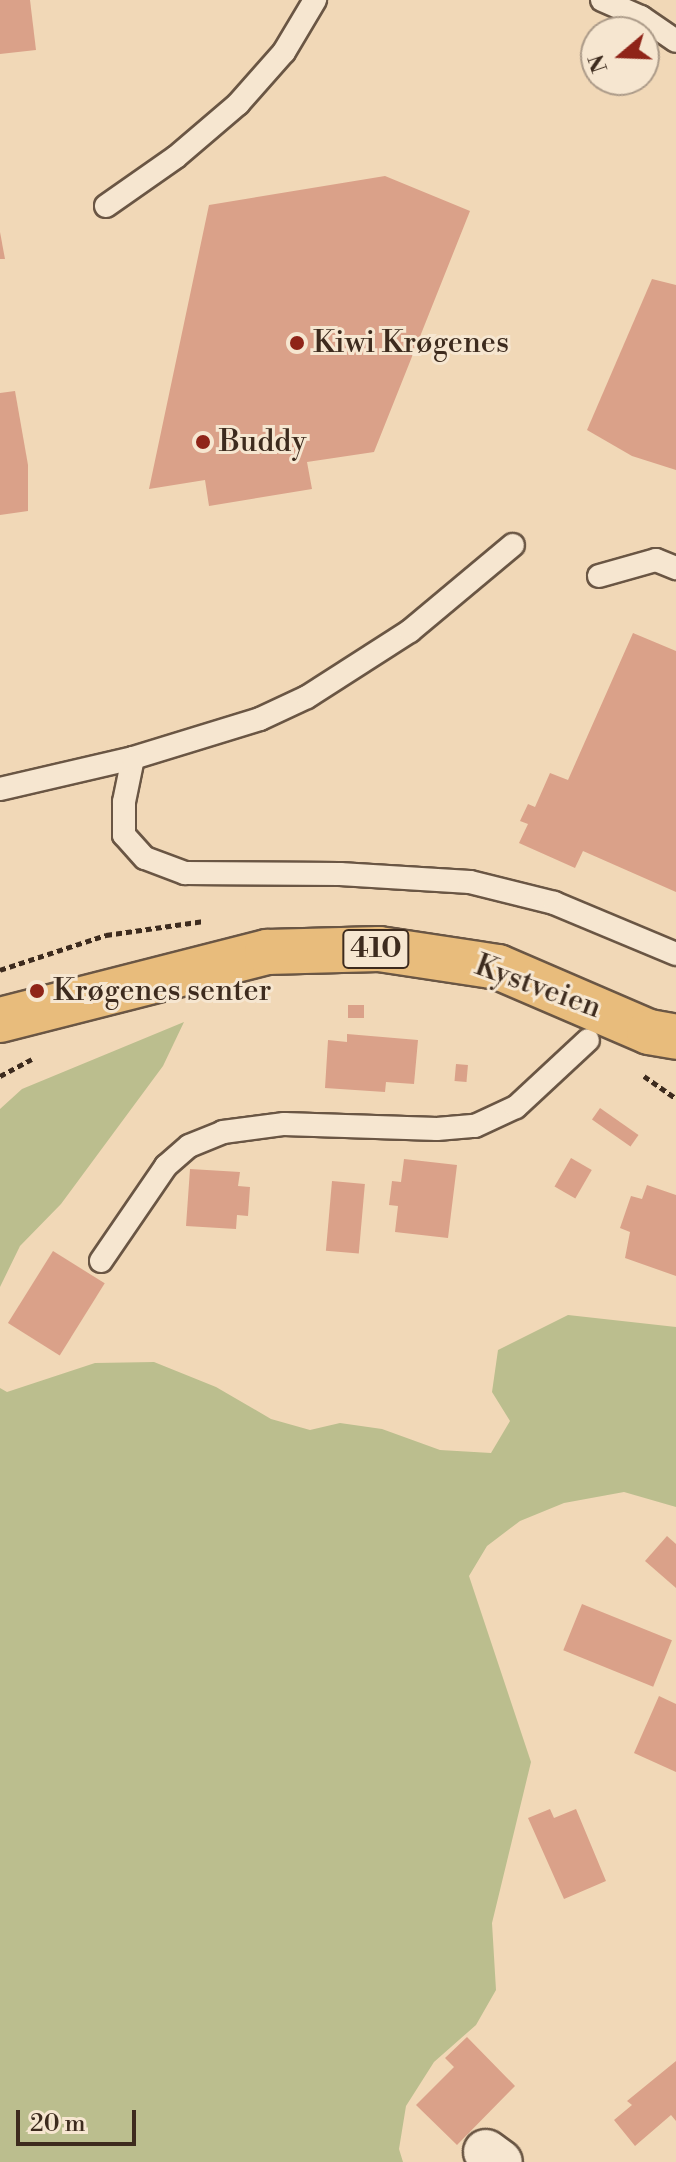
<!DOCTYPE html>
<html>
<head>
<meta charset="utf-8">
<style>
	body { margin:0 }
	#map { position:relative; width:676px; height:2162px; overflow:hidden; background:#f1d8b7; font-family:"Libre Bodoni",serif }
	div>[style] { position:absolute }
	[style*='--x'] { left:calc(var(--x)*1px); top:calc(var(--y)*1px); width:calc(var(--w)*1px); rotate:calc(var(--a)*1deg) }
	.green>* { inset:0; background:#bbbe8e }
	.building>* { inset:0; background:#daa189; transform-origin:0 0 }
	.path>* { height:5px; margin-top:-2.5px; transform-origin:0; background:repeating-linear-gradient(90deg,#3d2b1e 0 6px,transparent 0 10px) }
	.roads { filter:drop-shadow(2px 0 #6a5644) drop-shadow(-2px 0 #6a5644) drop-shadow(0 2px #6a5644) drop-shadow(0 -2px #6a5644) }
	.lane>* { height:22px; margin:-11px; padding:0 11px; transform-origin:11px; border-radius:11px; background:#f6e6d0 }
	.street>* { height:44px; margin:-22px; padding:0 22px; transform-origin:22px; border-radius:22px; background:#f6e6d0 }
	.primary>* { height:44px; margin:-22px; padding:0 22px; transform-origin:22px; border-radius:22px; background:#e8bc7c }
	.dots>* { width:22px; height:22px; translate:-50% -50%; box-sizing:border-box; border:4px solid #f6e6d0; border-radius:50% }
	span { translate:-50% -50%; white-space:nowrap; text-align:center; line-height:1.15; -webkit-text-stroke:6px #f6e6d0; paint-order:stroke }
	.shield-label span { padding:2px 6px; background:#f6e6d0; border:2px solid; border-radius:6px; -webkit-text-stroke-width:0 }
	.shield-label { font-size:28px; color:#3d2b1e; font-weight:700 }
	.poi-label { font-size:30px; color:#3d2b1e }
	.left { translate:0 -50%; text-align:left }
	.street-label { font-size:30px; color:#3d2b1e }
	.north { position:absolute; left:580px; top:16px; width:80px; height:80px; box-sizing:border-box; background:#f6e6d0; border:2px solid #ac9b89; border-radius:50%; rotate:251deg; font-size:22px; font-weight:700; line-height:32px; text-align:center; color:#3d2b1e }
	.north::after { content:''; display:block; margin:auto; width:28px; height:36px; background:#8f2418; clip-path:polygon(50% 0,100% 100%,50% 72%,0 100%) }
	.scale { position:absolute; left:16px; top:2110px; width:120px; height:36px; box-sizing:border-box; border:4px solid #3d2b1e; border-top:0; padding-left:10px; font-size:24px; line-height:28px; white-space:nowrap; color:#3d2b1e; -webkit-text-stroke:6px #f6e6d0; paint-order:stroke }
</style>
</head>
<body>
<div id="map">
	<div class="green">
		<div style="clip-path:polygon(184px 1022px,163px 1066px,61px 1204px,20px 1246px,0 1287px,0 1109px,22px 1089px)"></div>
		<div style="clip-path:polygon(568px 1315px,676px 1327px,676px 1507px,624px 1492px,564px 1503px,520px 1521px,487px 1546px,469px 1576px,531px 1762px,492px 1923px,496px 1990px,476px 2025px,434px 2062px,406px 2106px,399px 2149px,403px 2162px,0 2162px,0 1388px,7px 1392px,95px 1363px,154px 1362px,216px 1387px,271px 1419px,310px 1430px,340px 1423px,382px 1429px,440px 1450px,491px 1453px,510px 1421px,492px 1392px,498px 1350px)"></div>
	</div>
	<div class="building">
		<div style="clip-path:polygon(0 0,30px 0,36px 50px,0 54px)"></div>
		<div style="clip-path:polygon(385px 176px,470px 211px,374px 452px,307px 462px,312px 489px,209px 506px,205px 480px,149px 489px,209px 205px)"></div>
		<div style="clip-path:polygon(0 232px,5px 259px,0 259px)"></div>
		<div style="clip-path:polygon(652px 279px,676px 285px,676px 470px,632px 456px,587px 430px)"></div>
		<div style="clip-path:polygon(15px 391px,28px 465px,28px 511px,0 515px,0 393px)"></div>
		<div style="clip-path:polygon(633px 633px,676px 651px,676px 892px,583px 851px,575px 868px,519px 843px,528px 824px,520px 821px,528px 804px,535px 807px,550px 773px,568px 780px)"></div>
		<div style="left:348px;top:1005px;width:16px;height:13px"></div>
		<div style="clip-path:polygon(347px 1034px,418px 1040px,414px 1084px,386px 1082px,385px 1092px,325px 1088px,328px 1040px,347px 1042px)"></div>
		<div style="left:456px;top:1064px;width:12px;height:17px;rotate:5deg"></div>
		<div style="left:600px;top:1108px;width:47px;height:14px;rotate:35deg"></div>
		<div style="left:571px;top:1158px;width:24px;height:33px;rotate:30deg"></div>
		<div style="clip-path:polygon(404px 1159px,457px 1165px,448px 1238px,395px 1232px,398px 1206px,389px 1205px,392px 1181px,401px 1182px)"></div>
		<div style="clip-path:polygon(190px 1169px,240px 1172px,238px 1186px,250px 1187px,248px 1216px,237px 1215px,236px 1229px,186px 1226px)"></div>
		<div style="left:332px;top:1181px;width:33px;height:70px;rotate:5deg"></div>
		<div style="clip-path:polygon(647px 1185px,676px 1195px,676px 1276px,625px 1258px,630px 1232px,620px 1228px,631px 1196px,642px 1199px)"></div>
		<div style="left:53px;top:1251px;width:61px;height:85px;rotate:32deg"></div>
		<div style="clip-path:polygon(667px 1536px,676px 1544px,676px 1588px,645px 1561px)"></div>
		<div style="left:582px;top:1604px;width:97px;height:50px;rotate:22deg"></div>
		<div style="clip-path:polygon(659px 1696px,676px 1704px,676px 1772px,634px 1753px)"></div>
		<div style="clip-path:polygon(550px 1809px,554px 1818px,576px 1809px,606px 1881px,564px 1899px,528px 1818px)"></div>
		<div style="clip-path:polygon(467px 2037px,515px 2086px,457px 2145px,416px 2105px,454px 2067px,445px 2058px)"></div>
		<div style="clip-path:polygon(676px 2061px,676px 2121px,671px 2115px,635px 2146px,614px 2120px,632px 2105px,627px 2101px)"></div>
	</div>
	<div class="path">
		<div style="--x:0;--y:970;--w:112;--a:-18.3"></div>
		<div style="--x:106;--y:935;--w:99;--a:-8.1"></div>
		<div style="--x:0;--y:1076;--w:36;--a:-28"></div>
		<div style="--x:644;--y:1076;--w:39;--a:35"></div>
	</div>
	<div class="roads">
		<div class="lane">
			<div style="--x:602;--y:0;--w:43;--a:23.6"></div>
			<div style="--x:641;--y:17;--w:42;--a:34.4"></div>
			<div style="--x:106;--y:206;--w:85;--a:-35"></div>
			<div style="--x:176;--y:157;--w:82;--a:-40.5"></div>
			<div style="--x:238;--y:104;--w:69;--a:-48.5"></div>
			<div style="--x:284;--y:52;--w:61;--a:-59.2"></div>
			<div style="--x:599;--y:576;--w:59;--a:-15.7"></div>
			<div style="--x:656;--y:560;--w:22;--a:22"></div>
			<div style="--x:133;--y:758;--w:45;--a:101.6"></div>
			<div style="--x:124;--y:802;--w:33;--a:90"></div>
			<div style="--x:124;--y:835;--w:31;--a:48"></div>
			<div style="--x:145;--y:858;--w:43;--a:20.6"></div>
			<div style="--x:185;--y:873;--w:155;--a:0.4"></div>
			<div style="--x:340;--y:874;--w:130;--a:3.5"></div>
			<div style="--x:470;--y:882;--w:87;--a:14"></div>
			<div style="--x:554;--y:903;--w:132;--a:22.7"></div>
			<div style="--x:0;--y:789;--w:137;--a:-13.1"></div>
			<div style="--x:133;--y:758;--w:133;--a:-17.1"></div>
			<div style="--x:260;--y:719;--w:52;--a:-25.1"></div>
			<div style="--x:307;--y:697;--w:122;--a:-32.7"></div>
			<div style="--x:410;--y:631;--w:134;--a:-39.9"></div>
			<div style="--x:101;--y:1261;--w:115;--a:-55.6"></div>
			<div style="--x:166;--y:1166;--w:30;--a:-41"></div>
			<div style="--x:189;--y:1146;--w:37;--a:-22"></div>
			<div style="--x:223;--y:1132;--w:62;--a:-7.5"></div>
			<div style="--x:284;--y:1124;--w:153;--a:1.9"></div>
			<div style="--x:437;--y:1129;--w:38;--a:-5"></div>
			<div style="--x:475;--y:1126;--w:45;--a:-24.9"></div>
			<div style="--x:516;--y:1107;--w:98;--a:-42.9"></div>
		</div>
		<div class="street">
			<div style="--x:486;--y:2152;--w:17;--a:36"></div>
		</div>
		<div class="primary">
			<div style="--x:0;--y:1020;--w:276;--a:-14.3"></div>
			<div style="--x:267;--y:952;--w:112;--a:-1.5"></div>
			<div style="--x:379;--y:949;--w:120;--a:8.6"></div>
			<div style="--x:498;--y:967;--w:164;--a:23.3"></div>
			<div style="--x:649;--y:1032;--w:27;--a:10"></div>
		</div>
	</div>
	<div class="dots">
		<div style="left:297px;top:343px;background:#8f2418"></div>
		<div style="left:203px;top:442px;background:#8f2418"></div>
		<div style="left:37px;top:991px;background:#8f2418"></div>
	</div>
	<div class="shield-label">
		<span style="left:376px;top:949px">410</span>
	</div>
	<div class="poi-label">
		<span class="left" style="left:313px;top:343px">Kiwi Krøgenes</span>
		<span class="left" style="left:219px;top:442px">Buddy</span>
		<span class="left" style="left:53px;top:991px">Krøgenes senter</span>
	</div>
	<div class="street-label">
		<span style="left:538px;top:987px;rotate:20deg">Kystveien</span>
	</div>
	<div class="north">N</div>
	<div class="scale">20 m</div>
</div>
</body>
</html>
